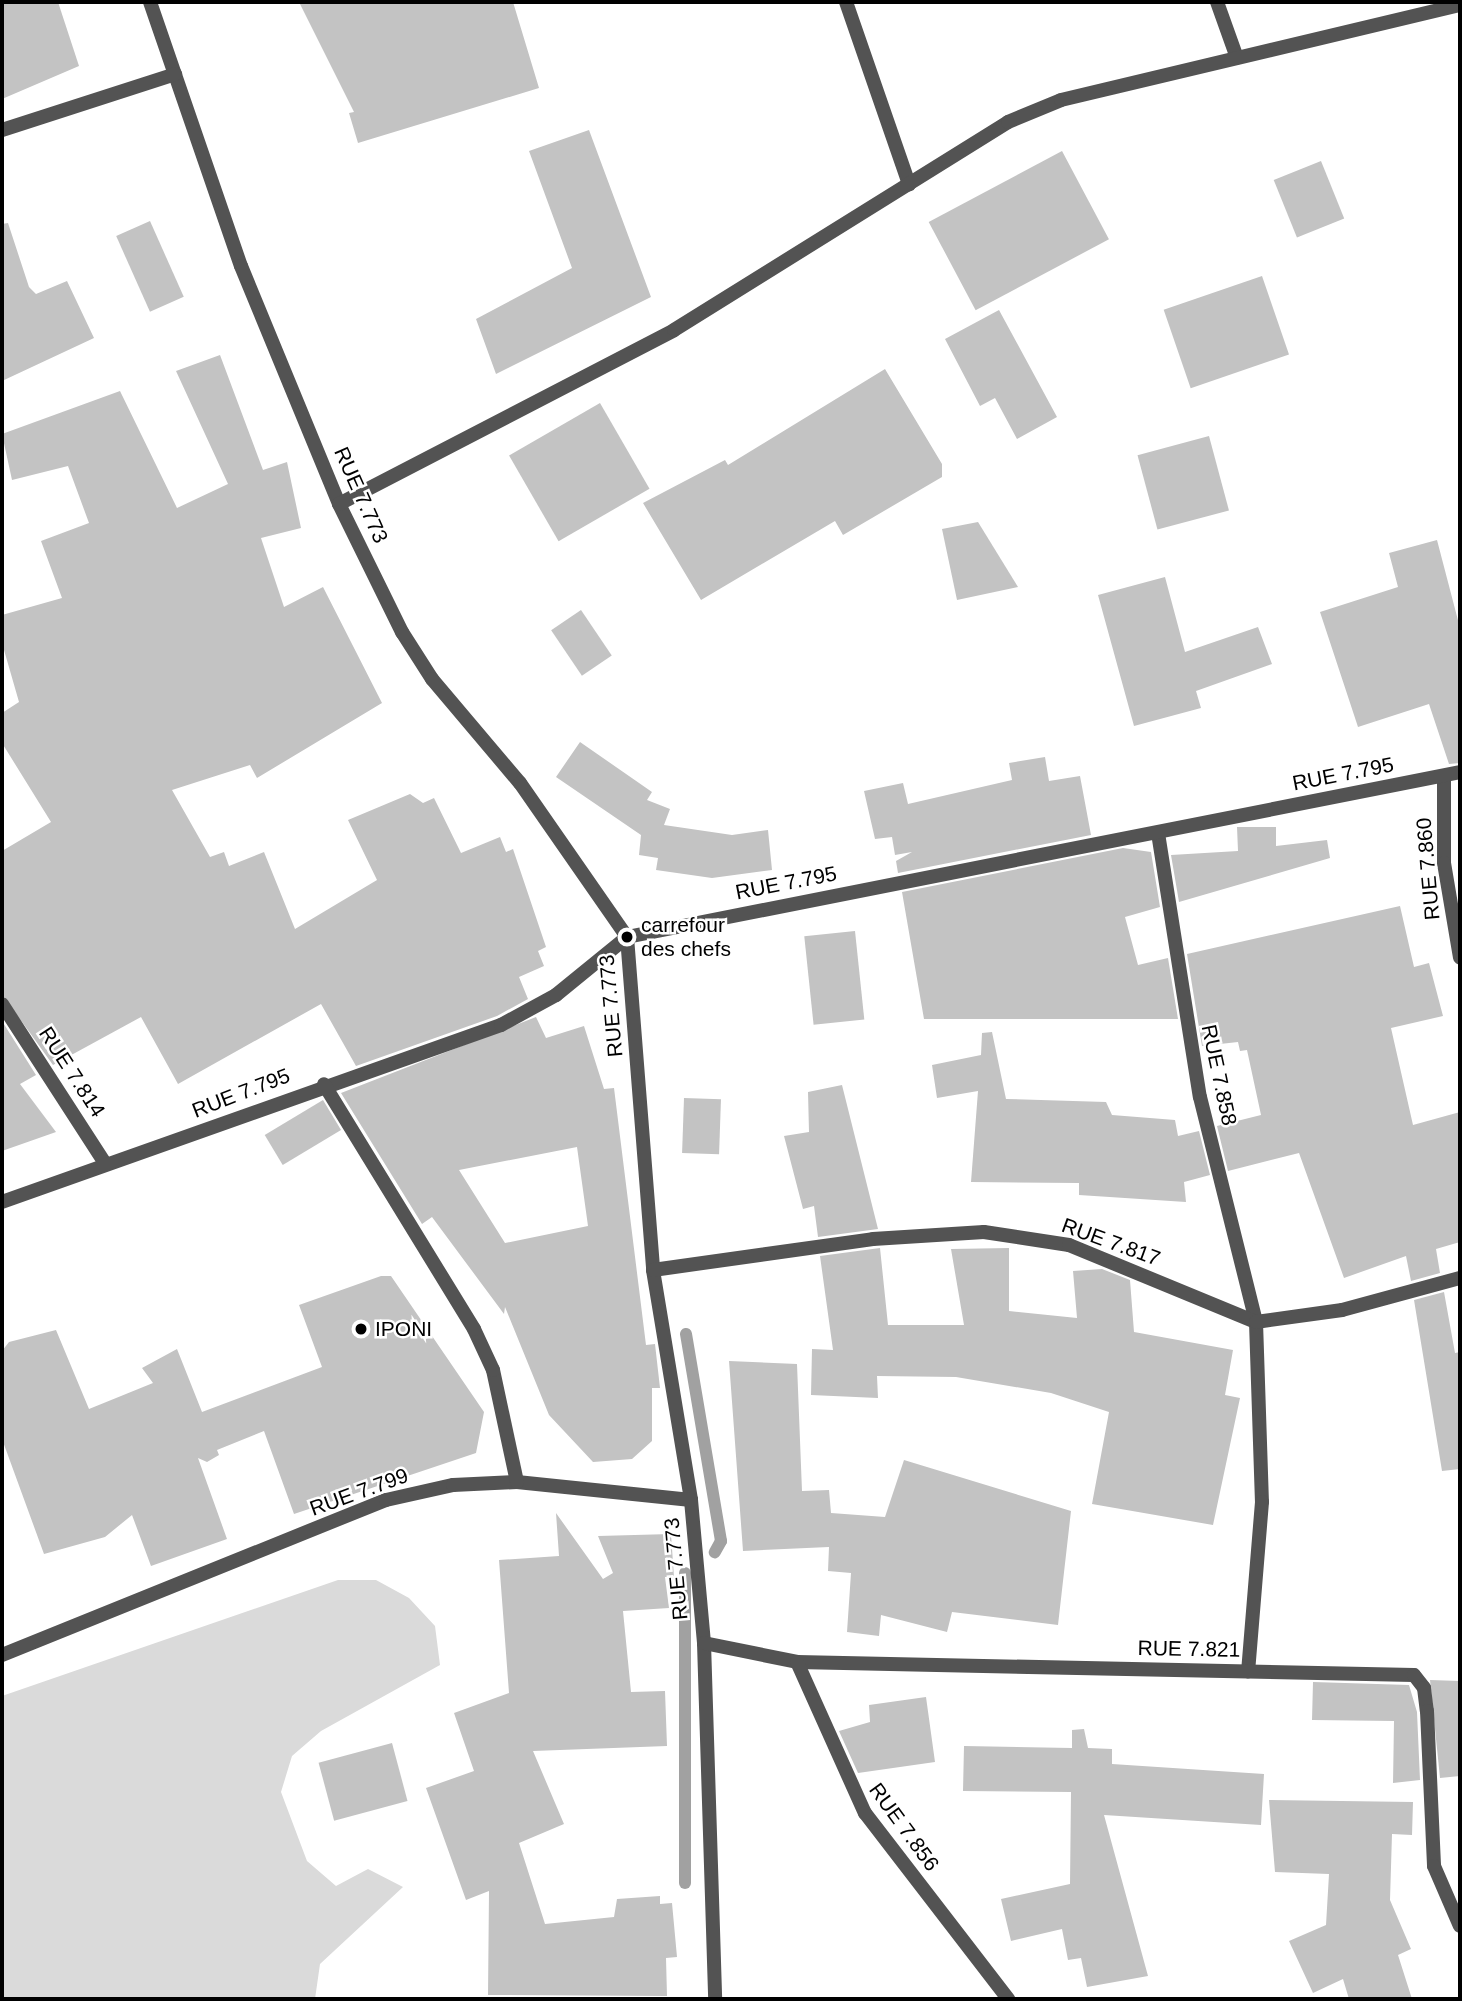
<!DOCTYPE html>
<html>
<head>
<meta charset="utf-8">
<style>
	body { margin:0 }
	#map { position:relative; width:1462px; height:2001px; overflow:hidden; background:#fff; font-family:Arial,sans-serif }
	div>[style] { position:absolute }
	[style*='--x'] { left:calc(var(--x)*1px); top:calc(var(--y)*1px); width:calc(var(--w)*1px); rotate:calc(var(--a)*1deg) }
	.green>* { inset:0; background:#dadada }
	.stream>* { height:12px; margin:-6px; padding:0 6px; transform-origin:6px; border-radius:6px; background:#a1a1a1 }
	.building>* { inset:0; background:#c3c3c3; transform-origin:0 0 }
	.minor>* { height:14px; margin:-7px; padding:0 7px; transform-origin:7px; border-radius:7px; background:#535353 }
	.dots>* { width:19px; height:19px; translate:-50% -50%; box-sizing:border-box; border:4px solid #fff; border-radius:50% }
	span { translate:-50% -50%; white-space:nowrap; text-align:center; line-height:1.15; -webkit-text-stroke:5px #fff; paint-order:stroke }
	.street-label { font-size:21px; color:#000 }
	.poi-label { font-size:21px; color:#000 }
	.left { translate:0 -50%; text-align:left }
	.frame { position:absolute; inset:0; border:4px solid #000; pointer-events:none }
</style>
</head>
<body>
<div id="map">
	<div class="green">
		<div style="clip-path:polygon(338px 1580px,376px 1580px,409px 1598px,435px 1626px,440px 1665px,321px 1731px,292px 1756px,281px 1792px,307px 1861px,336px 1886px,368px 1869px,403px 1887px,320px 1964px,315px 1999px,2px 1999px,2px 1696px)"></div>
	</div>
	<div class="stream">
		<div style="--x:686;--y:1334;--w:210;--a:80.4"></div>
		<div style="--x:721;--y:1541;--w:13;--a:119"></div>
		<div style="--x:685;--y:1573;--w:310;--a:90"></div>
	</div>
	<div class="building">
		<div style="clip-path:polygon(2px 2px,58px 2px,79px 66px,2px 99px)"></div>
		<div style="clip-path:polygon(299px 2px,513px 2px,539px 88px,358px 143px,349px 113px,354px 112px)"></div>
		<div style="clip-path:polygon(589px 130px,651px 297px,496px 374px,476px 319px,572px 268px,529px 151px)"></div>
		<div style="left:1062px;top:151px;width:100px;height:151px;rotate:62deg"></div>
		<div style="left:1321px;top:161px;width:62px;height:51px;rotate:68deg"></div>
		<div style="left:150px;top:221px;width:83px;height:37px;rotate:66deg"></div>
		<div style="clip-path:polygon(8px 223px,29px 287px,36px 294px,67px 281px,94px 338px,2px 381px,2px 224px)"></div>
		<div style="left:1262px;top:276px;width:83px;height:104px;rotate:71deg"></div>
		<div style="clip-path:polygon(999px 310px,1057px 417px,1017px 439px,995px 398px,980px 406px,945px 339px)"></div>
		<div style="clip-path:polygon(220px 355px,263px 470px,287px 462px,301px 528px,261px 538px,284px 607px,323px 587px,382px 703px,257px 778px,250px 765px,172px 790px,210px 857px,224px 852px,229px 866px,264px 852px,295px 929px,377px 880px,348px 820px,410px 794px,423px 803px,434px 798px,461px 853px,500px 837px,506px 852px,513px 849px,546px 947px,538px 951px,544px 966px,519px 977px,528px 999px,497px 1016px,356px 1066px,321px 1004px,178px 1084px,141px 1017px,53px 1065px,2px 994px,2px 851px,51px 822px,2px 743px,2px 713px,19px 702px,2px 643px,2px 615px,62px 598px,41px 541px,89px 523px,68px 466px,12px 480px,2px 434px,120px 391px,177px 508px,228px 484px,176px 371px)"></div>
		<div style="clip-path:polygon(885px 369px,942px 464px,942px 477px,843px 535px,835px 521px,701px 600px,643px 503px,725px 460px,728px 465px)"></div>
		<div style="left:600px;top:403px;width:99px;height:105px;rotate:60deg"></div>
		<div style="left:1209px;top:436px;width:77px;height:74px;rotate:75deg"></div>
		<div style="clip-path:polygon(978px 522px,1018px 587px,957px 600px,942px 529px)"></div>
		<div style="clip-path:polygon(1437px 540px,1460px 628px,1460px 763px,1449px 764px,1429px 704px,1358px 727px,1320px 612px,1398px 587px,1389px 553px)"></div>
		<div style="clip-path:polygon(1165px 577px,1185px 652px,1258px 627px,1272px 664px,1196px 691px,1201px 708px,1134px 726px,1098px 595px)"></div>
		<div style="left:581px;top:610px;width:55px;height:36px;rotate:56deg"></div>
		<div style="clip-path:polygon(580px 742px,652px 792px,647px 800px,670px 809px,664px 825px,732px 835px,768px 830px,772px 870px,712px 878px,656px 870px,658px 858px,639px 855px,641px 835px,556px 777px)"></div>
		<div style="clip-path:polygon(1045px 757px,1049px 781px,1080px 776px,1091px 835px,898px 873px,896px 861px,912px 852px,895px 855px,892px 837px,875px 839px,864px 791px,903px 783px,908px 804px,1012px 780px,1009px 763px)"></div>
		<div style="clip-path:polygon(1237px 827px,1276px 827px,1276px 846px,1327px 840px,1330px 858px,1179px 902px,1171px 855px,1238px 851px)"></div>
		<div style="clip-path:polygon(1123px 848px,1151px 852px,1160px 907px,1125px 917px,1138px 965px,1168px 958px,1178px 1019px,924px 1019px,902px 892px)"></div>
		<div style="clip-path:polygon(1400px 906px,1414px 967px,1429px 963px,1443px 1016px,1391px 1028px,1413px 1125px,1460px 1112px,1460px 1242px,1436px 1249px,1440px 1273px,1411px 1281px,1406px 1256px,1344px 1278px,1299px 1153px,1228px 1171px,1217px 1126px,1261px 1115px,1247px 1050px,1240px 1051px,1238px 1042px,1202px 1046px,1187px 954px)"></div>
		<div style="left:855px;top:931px;width:89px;height:51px;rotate:84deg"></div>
		<div style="clip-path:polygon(evenodd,536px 1017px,546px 1038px,584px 1026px,604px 1089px,614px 1088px,646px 1345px,655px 1344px,660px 1388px,652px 1388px,652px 1441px,632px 1459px,593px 1462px,549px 1415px,505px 1307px,504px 1314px,432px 1217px,422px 1224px,341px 1093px,536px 1017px,577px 1147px,588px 1226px,505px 1243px,459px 1170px,577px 1147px)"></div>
		<div style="clip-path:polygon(2px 1021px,36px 1075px,20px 1084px,56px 1132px,2px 1151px)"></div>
		<div style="clip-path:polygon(992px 1032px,1006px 1099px,1106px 1102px,1112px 1115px,1175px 1120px,1178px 1136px,1199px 1131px,1210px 1175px,1184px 1182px,1186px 1202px,1079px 1195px,1079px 1183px,971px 1182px,978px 1091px,937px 1098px,932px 1065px,981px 1055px,982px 1033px)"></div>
		<div style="clip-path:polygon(842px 1085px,878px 1229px,818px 1237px,814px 1206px,803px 1209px,784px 1136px,809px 1132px,808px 1092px)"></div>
		<div style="left:684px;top:1098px;width:37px;height:55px;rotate:2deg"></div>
		<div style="left:323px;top:1100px;width:35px;height:68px;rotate:59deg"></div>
		<div style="clip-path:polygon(880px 1248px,888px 1325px,964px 1325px,951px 1249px,1009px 1248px,1009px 1311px,1077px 1318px,1073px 1271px,1102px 1269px,1130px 1280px,1134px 1332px,1233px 1350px,1225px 1395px,1240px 1398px,1213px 1525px,1092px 1504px,1109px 1412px,1051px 1393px,956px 1377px,877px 1376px,878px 1398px,811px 1395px,812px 1349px,833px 1350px,820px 1256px)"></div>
		<div style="clip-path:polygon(381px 1276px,391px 1276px,484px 1412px,476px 1453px,294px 1514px,264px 1431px,217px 1450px,219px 1455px,207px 1462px,198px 1458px,227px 1539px,151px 1566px,132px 1515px,105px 1537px,44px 1554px,2px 1439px,2px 1351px,9px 1342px,56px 1330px,89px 1409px,153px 1383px,142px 1368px,177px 1349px,202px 1412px,322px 1367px,299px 1305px)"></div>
		<div style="clip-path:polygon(1444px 1292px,1455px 1353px,1460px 1352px,1460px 1469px,1442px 1471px,1414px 1300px)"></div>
		<div style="clip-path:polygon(729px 1361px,797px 1364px,802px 1491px,829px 1490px,831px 1513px,885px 1517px,904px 1460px,1071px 1511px,1058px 1625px,952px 1612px,947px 1632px,881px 1615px,879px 1636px,847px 1632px,851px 1573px,828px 1571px,829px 1547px,743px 1551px)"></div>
		<div style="clip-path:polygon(556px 1513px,603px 1579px,613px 1573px,598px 1536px,671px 1534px,674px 1577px,665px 1577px,669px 1608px,623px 1611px,631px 1692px,665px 1691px,667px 1746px,533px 1751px,564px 1824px,519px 1843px,545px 1924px,614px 1917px,617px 1899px,660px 1896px,660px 1904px,672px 1903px,677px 1957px,666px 1958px,667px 1996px,488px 1995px,489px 1891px,466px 1900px,426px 1788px,474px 1771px,454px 1713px,509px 1693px,499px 1560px,559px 1556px)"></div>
		<div style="clip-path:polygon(1430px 1680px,1460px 1681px,1460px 1776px,1440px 1778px)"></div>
		<div style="clip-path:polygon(1313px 1682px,1409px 1685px,1417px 1712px,1420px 1780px,1393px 1783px,1394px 1721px,1312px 1720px)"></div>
		<div style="clip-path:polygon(926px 1697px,935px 1762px,858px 1773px,839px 1731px,870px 1722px,869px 1705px)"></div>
		<div style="clip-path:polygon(1084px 1729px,1088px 1748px,1112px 1749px,1112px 1764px,1264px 1774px,1261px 1825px,1104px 1815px,1148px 1976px,1087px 1987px,1081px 1958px,1068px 1960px,1062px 1929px,1011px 1941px,1001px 1899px,1070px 1884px,1071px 1792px,963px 1791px,964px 1746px,1072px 1748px,1072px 1730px)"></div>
		<div style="left:392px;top:1743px;width:60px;height:76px;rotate:75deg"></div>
		<div style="clip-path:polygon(1269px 1800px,1413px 1802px,1412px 1835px,1392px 1834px,1390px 1900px,1411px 1949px,1398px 1955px,1412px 1999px,1349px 1999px,1343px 1979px,1313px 1993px,1289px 1941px,1326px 1925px,1329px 1874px,1275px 1872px)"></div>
	</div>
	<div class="minor">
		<div style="--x:150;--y:2;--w:279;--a:71"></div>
		<div style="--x:241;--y:266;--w:257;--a:67.6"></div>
		<div style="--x:339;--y:504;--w:143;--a:63.8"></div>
		<div style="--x:402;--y:632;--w:56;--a:57.4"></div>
		<div style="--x:432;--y:679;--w:136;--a:49.8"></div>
		<div style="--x:520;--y:783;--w:188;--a:55.2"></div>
		<div style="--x:627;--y:937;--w:334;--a:85.5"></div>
		<div style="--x:653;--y:1270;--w:233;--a:80.6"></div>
		<div style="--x:691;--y:1500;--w:144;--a:84.8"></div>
		<div style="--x:704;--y:1643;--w:356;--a:88.2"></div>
		<div style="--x:846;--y:2;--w:193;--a:70.9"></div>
		<div style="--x:1217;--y:2;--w:59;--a:70.3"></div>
		<div style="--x:2;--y:130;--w:182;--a:-17.9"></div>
		<div style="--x:339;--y:504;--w:377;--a:-27.4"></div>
		<div style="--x:674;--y:330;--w:393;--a:-31.9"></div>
		<div style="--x:1008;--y:122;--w:57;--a:-22.5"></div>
		<div style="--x:1061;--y:100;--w:410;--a:-13.4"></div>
		<div style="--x:1444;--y:776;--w:87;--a:90"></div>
		<div style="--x:1444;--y:863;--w:96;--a:80.4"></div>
		<div style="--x:1158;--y:833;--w:267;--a:81"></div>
		<div style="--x:1200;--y:1097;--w:232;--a:76"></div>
		<div style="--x:1256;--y:1322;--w:180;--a:88.1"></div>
		<div style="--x:1262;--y:1502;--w:170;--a:94.7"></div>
		<div style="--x:2;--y:1004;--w:189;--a:57.1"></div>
		<div style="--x:2;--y:1202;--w:529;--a:-19.53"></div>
		<div style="--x:501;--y:1025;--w:63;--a:-28.6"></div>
		<div style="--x:556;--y:995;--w:92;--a:-39.2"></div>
		<div style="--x:627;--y:937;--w:849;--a:-11.2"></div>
		<div style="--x:653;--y:1270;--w:222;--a:-8"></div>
		<div style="--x:873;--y:1239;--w:111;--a:-3.6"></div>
		<div style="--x:984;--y:1232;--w:86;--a:8.7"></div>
		<div style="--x:1069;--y:1245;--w:202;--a:22.4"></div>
		<div style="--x:1256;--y:1322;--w:87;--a:-7.9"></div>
		<div style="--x:1342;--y:1310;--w:122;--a:-15.2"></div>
		<div style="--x:517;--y:1482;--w:175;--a:5.9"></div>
		<div style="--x:704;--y:1643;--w:95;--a:11.5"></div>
		<div style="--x:797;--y:1662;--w:617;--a:1.21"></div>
		<div style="--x:1414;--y:1675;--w:16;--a:52"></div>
		<div style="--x:1424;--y:1688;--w:23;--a:83"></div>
		<div style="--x:1427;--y:1711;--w:155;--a:87.4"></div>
		<div style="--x:1434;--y:1866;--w:65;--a:66.6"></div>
		<div style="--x:2;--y:1655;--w:414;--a:-22"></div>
		<div style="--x:386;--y:1500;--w:69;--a:-12.6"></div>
		<div style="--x:453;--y:1485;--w:64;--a:-2.7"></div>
		<div style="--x:517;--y:1482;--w:115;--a:-102.1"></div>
		<div style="--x:493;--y:1370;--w:45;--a:-114.9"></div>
		<div style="--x:474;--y:1329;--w:287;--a:-121.5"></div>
		<div style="--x:797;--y:1662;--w:166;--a:65.8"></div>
		<div style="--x:865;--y:1813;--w:235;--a:52.4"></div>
	</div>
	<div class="dots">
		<div style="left:627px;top:937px;background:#000"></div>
		<div style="left:361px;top:1329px;background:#000"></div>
	</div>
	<div class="street-label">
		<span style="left:361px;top:495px;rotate:66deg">RUE 7.773</span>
		<span style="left:1343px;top:774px;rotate:-11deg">RUE 7.795</span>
		<span style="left:1428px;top:869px;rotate:-95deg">RUE 7.860</span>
		<span style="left:786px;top:883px;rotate:-11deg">RUE 7.795</span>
		<span style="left:611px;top:1006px;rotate:-95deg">RUE 7.773</span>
		<span style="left:72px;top:1072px;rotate:57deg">RUE 7.814</span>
		<span style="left:1219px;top:1075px;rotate:78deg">RUE 7.858</span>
		<span style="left:241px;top:1093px;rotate:-21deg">RUE 7.795</span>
		<span style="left:1111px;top:1242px;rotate:20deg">RUE 7.817</span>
		<span style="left:359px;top:1492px;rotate:-20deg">RUE 7.799</span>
		<span style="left:676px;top:1569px;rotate:-95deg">RUE 7.773</span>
		<span style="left:1189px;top:1649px;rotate:1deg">RUE 7.821</span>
		<span style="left:904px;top:1827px;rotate:54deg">RUE 7.856</span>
	</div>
	<div class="poi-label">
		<span class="left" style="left:641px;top:937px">carrefour<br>des chefs</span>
		<span class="left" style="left:375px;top:1329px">IPONI</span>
	</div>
	<div class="frame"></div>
</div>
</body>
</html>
